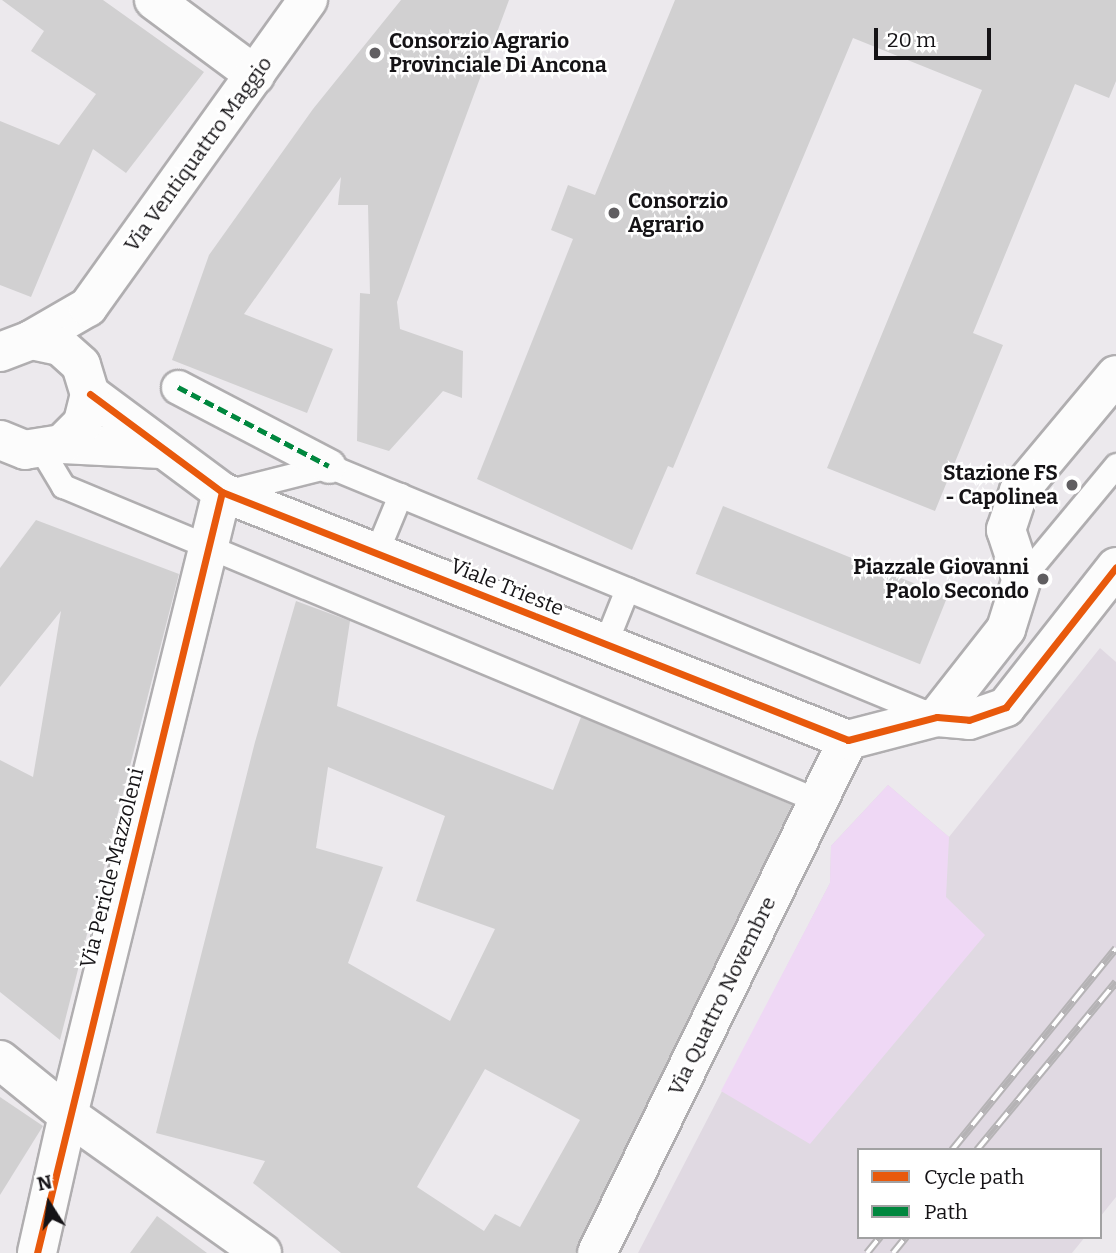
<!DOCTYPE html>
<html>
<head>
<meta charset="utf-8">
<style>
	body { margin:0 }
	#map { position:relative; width:1116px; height:1253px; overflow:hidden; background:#ece9ed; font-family:Bitter,serif }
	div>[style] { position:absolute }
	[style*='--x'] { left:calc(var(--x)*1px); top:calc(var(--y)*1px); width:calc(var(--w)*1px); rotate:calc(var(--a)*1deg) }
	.built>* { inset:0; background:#e0d9e2 }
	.green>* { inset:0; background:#efd8f5 }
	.building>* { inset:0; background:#d1d0d1; transform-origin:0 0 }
	.roads { filter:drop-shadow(2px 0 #b0aeb0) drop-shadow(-2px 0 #b0aeb0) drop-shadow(0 2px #b0aeb0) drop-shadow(0 -2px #b0aeb0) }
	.service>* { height:23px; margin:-11.5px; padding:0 11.5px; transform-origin:11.5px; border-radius:11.5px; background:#fcfcfc }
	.pedestrian>* { height:33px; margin:-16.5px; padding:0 16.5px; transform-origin:16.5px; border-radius:16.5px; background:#fcfcfc }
	.minor>* { height:38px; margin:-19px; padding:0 19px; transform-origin:19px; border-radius:19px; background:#fcfcfc }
	.tertiary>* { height:38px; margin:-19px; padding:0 19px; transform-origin:19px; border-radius:19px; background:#fcfcfc }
	.secondary>* { height:38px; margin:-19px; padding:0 19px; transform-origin:19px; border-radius:19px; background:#fcfcfc }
	.rail>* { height:8px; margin-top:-4px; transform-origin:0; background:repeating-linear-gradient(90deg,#fff 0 16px,#b5b3b5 0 32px); box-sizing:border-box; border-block:2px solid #b5b3b5 }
	.quiet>* { height:5px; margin-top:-2.5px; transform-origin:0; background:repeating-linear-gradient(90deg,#00873e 0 10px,transparent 0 15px) }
	.cycleway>* { height:7px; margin:-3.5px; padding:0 3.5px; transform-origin:3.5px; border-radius:3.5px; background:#e8590c }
	.dots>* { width:19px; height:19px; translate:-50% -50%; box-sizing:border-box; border:4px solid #fff; border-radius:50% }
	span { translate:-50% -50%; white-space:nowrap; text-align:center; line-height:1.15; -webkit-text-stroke:5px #fff; paint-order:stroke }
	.poi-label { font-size:21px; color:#151316; font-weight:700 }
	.left { translate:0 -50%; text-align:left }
	.right { translate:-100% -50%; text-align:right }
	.street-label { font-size:21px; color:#151316 }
	.legend { position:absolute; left:857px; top:1148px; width:245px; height:91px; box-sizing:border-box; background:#fff; border:2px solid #a1a1a2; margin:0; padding:9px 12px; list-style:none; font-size:21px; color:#151316 }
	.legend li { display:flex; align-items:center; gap:14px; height:35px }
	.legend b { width:35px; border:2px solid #a1a1a2 }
	.north { position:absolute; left:14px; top:1169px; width:70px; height:70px; -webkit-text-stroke:5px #fff; paint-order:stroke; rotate:348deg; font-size:19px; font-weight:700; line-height:28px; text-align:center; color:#151316 }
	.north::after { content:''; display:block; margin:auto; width:24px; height:32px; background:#151316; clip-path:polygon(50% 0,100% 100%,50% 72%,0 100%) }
	.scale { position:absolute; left:874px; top:28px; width:117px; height:32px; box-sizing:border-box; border:4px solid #151316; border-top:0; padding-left:9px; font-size:21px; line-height:24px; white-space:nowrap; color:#151316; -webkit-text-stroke:5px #fff; paint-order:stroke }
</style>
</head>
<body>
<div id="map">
	<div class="built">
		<div style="clip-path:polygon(1100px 648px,1116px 662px,1116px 1197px,1100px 1217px,1100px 1150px,859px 1150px,859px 1237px,1085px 1237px,1072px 1253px,638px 1253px,830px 883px,831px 846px,888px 785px,949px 837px)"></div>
	</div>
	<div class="green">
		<div style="clip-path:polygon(888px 785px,949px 837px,946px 897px,985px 935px,810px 1144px,721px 1091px,830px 883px,831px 846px)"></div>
	</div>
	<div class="building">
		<div style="clip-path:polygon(2px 0,103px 0,204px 72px,126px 173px,93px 149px,31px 297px,0 285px,0 121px,59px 145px,96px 94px,31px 51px,44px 31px)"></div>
		<div style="clip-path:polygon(401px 0,509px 0,397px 302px,400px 329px,463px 351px,462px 398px,443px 391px,389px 451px,357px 441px,360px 293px,370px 294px,368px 205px,338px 205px,341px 177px,244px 314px,333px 349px,307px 413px,172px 360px,209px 255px,313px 109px)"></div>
		<div style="clip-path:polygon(675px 0,1116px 0,1116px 81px,1109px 98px,1075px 84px,973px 333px,1003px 345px,935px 511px,827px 468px,982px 90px,853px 38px,673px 468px,668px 466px,632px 550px,477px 479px,573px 239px,551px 230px,568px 185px,595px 195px)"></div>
		<div style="left:723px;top:506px;width:242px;height:73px;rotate:22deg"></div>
		<div style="clip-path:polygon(36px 520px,179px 574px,60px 1040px,0 992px,0 760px,33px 777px,61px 611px,0 687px,0 568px)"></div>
		<div style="clip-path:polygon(evenodd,296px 601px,350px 621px,337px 706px,553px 790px,581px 717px,792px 805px,575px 1253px,341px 1253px,253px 1183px,265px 1161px,156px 1133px,255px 742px,296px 601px,328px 767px,445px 816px,416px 901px,495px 929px,450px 1021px,348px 963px,383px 867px,316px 848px,328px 767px,296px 601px,485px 1069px,580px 1120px,520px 1227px,495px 1214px,484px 1231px,417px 1187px,485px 1069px)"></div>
		<div style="clip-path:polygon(0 1097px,43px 1126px,0 1195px)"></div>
		<div style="clip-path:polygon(157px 1216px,207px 1253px,130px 1253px)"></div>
	</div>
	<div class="roads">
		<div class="service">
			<div style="--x:42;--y:451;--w:41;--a:59"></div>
			<div style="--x:63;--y:486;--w:819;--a:22.62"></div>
			<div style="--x:226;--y:492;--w:106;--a:-14.2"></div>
			<div style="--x:329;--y:466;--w:655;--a:22.45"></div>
			<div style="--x:376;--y:553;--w:63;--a:-67.5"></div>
			<div style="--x:1022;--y:578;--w:147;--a:-50.2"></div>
			<div style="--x:605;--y:644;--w:59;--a:-68.2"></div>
		</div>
		<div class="pedestrian">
			<div style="--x:178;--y:387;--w:170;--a:27.6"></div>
		</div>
		<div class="minor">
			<div style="--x:154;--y:0;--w:126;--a:36.6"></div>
			<div style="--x:222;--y:492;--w:642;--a:103.88"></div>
			<div style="--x:68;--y:1115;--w:238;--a:35.4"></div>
			<div style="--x:597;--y:1253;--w:571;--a:-63.93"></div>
		</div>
		<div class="tertiary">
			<div style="--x:90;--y:394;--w:164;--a:36.6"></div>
			<div style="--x:222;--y:492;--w:673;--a:21.61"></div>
			<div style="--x:848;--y:740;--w:92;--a:-14.5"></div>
			<div style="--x:937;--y:717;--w:32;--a:5"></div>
			<div style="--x:969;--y:720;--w:39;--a:-19"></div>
			<div style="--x:1006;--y:707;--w:178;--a:-51.8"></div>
			<div style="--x:62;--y:444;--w:99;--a:2.9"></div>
			<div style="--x:937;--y:717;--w:112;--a:-51.9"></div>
			<div style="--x:1006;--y:629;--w:53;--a:-72.6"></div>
			<div style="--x:1022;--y:578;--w:51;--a:-108.4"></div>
			<div style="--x:1006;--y:530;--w:41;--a:-71.6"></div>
			<div style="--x:1019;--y:491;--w:151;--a:-50.1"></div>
			<div style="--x:0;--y:1060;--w:87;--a:39"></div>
			<div style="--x:68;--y:1115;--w:141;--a:102.7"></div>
		</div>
		<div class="secondary">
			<div style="--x:31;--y:340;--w:66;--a:-30.1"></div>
			<div style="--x:88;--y:307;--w:378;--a:-54.4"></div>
			<div style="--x:0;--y:352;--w:33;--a:-21"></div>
			<div style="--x:31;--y:340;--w:30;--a:12"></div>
			<div style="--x:60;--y:346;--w:28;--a:42"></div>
			<div style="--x:81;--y:365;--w:30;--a:73"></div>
			<div style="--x:90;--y:394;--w:30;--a:104"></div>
			<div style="--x:83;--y:423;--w:30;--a:135"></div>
			<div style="--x:62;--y:444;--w:37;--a:171"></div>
			<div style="--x:25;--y:450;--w:27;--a:-158"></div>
		</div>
	</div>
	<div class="rail">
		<div style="--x:952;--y:1150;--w:260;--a:-50.9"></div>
		<div style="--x:977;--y:1150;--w:218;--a:-50.4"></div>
		<div style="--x:867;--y:1253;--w:21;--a:-51"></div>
		<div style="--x:893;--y:1253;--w:21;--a:-51"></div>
	</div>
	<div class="quiet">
		<div style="--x:178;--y:387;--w:170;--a:27.6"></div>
	</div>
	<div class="cycleway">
		<div style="--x:90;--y:394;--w:164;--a:36.6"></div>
		<div style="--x:222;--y:492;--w:673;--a:21.61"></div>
		<div style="--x:848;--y:740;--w:92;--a:-14.5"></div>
		<div style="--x:937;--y:717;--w:32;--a:5"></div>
		<div style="--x:969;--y:720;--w:39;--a:-19"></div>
		<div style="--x:1006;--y:707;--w:178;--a:-51.8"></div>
		<div style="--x:37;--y:1253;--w:783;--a:-76.34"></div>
	</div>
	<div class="dots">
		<div style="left:375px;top:53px;background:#605e61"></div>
		<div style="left:614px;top:213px;background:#605e61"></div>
		<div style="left:1072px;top:485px;background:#605e61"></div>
		<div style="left:1043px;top:579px;background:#605e61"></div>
	</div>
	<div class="poi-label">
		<span class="left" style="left:389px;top:53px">Consorzio Agrario<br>Provinciale Di Ancona</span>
		<span class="left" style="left:628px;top:213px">Consorzio<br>Agrario</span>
		<span class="right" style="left:1058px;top:485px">Stazione FS<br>- Capolinea</span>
		<span class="right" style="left:1029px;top:579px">Piazzale Giovanni<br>Paolo Secondo</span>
	</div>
	<div class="street-label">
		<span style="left:198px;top:154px;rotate:-54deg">Via Ventiquattro Maggio</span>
		<span style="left:507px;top:587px;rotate:22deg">Viale Trieste</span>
		<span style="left:112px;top:868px;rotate:-76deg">Via Pericle Mazzoleni</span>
		<span style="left:722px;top:996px;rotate:-64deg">Via Quattro Novembre</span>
	</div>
	<ul class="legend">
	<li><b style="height:9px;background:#e8590c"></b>Cycle path</li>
	<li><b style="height:9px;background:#00873e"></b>Path</li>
	</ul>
	<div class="north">N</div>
	<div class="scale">20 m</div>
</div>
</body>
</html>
